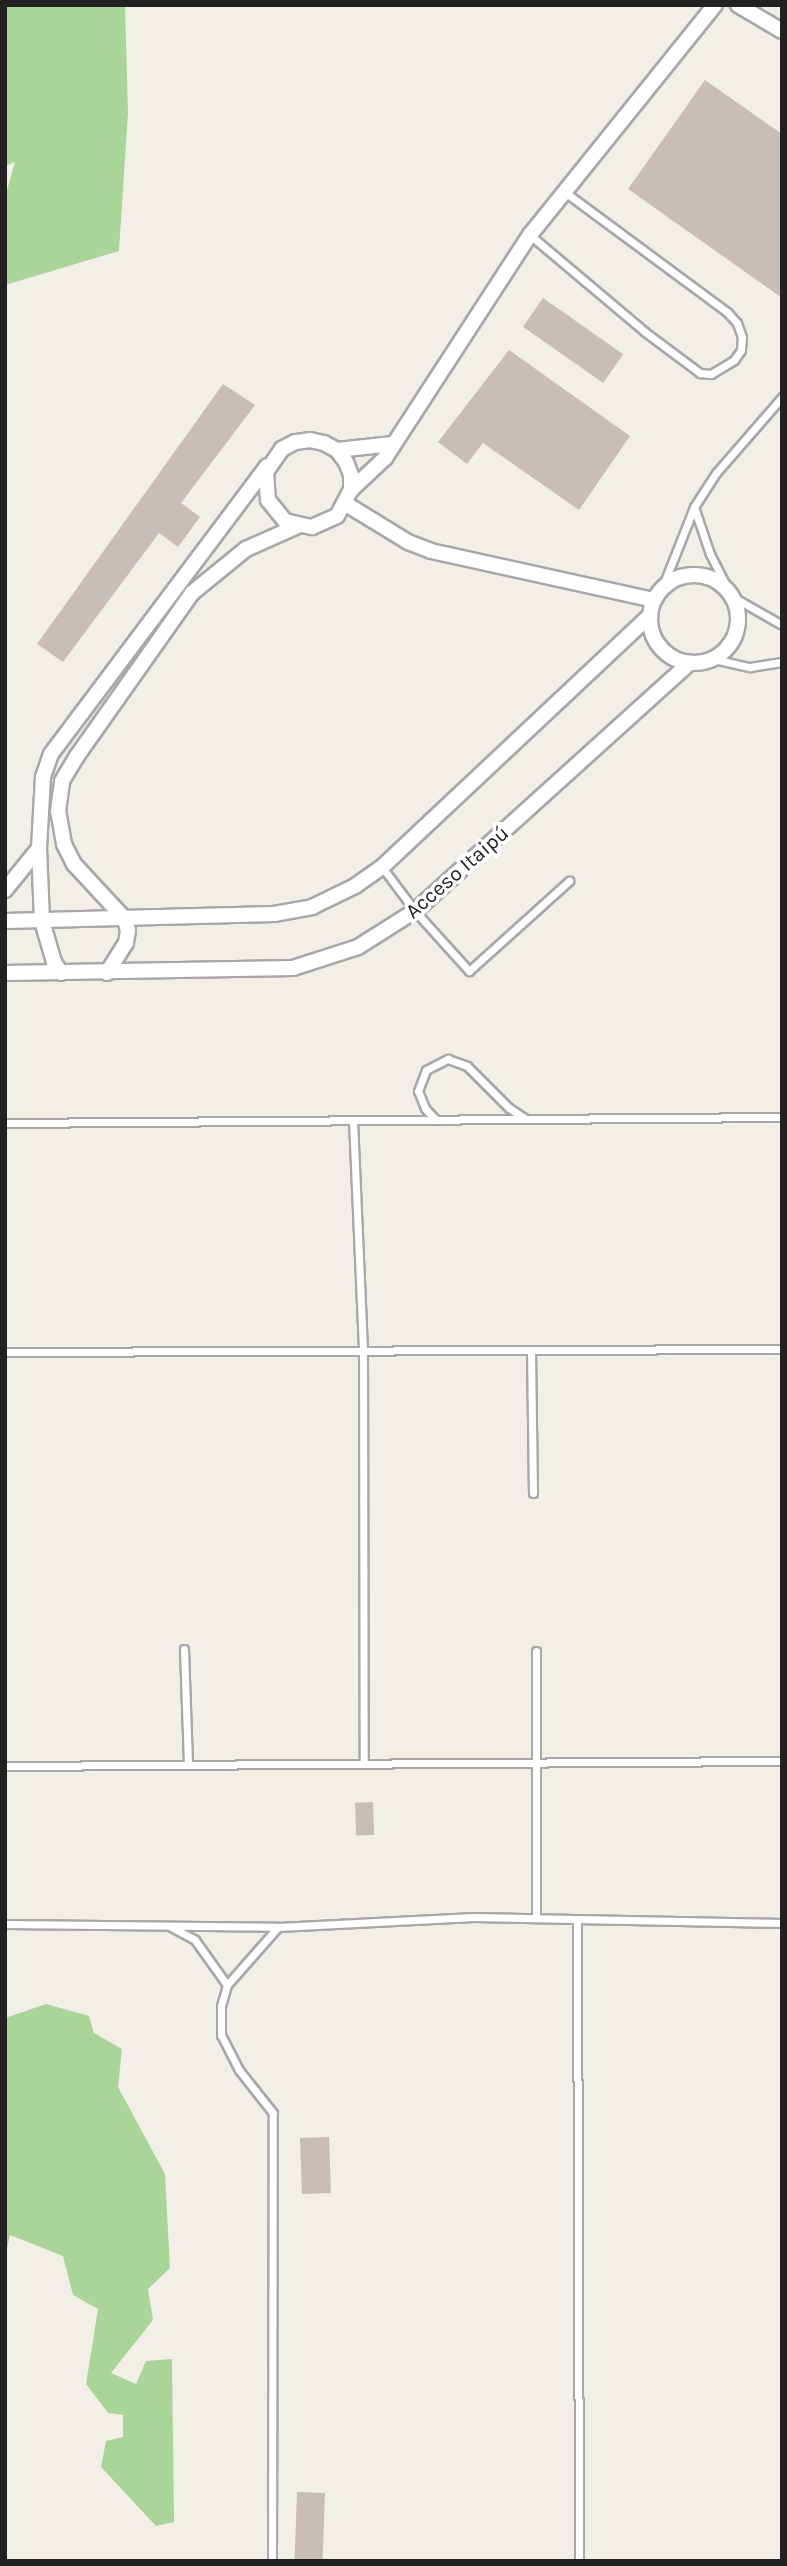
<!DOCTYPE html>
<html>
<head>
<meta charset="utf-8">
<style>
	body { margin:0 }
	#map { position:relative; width:787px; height:2566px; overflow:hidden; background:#f2efe7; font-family:Karla,sans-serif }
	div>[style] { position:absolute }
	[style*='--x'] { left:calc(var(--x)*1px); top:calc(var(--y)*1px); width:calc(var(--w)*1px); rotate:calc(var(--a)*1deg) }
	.forest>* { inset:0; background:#a9d599 }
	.building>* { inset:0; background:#c8beb6; transform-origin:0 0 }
	.roads { filter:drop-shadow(2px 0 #a8a8a8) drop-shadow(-2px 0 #a8a8a8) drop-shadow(0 2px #a8a8a8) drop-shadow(0 -2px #a8a8a8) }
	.lane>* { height:7px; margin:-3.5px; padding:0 3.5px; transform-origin:3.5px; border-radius:3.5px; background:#fff }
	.street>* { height:14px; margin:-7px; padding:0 7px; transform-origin:7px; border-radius:7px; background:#fff }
	.street>.ring { margin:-7px; padding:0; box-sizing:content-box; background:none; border:14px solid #fff; border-radius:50% }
	span { translate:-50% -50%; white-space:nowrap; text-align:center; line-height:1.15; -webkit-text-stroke:7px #fff; paint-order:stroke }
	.street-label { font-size:21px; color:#212121 }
	.frame { position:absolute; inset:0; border:7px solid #212121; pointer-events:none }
</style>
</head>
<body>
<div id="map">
	<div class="forest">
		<div style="clip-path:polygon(5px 5px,125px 5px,128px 113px,119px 251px,5px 285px,5px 197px,15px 162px,5px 166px)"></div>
		<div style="clip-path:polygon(46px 2004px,89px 2016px,94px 2033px,122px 2049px,118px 2087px,165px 2174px,170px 2268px,148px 2289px,153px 2320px,111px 2373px,136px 2384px,146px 2361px,172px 2359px,174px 2522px,156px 2526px,101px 2467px,106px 2441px,123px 2437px,123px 2415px,108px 2413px,86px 2384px,98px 2309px,73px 2295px,63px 2256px,10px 2235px,5px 2258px,5px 2018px)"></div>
	</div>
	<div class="building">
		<div style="clip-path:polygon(705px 80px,782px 134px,782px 298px,628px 189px)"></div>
		<div style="left:543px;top:298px;width:98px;height:35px;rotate:35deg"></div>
		<div style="clip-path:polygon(509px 350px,630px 436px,579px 510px,483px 443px,467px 464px,438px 442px)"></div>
		<div style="clip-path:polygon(223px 384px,255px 405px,181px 503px,200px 517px,178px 547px,159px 533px,63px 662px,37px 644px)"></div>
		<div style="left:373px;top:1802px;width:33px;height:18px;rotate:88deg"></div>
		<div style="left:329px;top:2137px;width:56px;height:29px;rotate:88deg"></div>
		<div style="left:297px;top:2492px;width:28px;height:69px;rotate:2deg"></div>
	</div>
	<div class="roads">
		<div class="lane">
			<div style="--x:530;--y:235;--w:150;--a:40.1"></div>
			<div style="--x:645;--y:332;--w:69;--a:36.7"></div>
			<div style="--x:700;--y:373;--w:11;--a:5"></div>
			<div style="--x:711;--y:374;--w:27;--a:-31"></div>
			<div style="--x:734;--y:360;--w:12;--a:-55"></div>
			<div style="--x:741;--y:350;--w:13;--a:-86"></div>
			<div style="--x:742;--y:337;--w:15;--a:-110"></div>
			<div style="--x:737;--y:323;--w:15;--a:-132"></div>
			<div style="--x:727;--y:312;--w:202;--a:-143.5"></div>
			<div style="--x:694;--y:507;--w:50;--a:71.2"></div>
			<div style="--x:710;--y:554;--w:39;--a:63"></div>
			<div style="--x:662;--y:588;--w:87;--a:-68.4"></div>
			<div style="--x:694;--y:507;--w:40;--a:-57.1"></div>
			<div style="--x:716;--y:473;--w:101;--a:-49"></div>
			<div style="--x:733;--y:597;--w:56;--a:29.7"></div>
			<div style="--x:714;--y:659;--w:37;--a:13"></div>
			<div style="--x:750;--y:667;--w:32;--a:-9"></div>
			<div style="--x:382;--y:867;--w:55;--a:53.1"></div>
			<div style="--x:415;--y:911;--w:81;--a:48"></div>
			<div style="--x:469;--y:971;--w:135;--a:-42"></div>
			<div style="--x:353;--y:1120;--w:231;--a:87.5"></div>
			<div style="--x:363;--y:1351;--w:413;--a:89.9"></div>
			<div style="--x:436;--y:1120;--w:16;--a:-133"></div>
			<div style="--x:425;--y:1108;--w:18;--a:-112"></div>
			<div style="--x:418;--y:1091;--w:22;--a:-69"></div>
			<div style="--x:426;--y:1070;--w:25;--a:-27"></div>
			<div style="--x:448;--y:1059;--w:20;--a:20"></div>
			<div style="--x:467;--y:1066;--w:59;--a:45"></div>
			<div style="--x:509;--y:1108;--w:20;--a:33"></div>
			<div style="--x:5;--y:1123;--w:777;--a:-0.44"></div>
			<div style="--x:531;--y:1350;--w:143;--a:89.2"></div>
			<div style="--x:5;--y:1352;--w:777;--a:-0.22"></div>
			<div style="--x:184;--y:1649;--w:116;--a:88"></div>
			<div style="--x:536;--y:1651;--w:267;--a:90"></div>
			<div style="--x:5;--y:1766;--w:777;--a:-0.37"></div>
			<div style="--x:577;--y:1919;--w:642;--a:89.82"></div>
			<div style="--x:5;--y:1924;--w:273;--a:0.6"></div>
			<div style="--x:278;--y:1927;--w:196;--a:-2.9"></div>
			<div style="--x:474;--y:1917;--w:308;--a:1.1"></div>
			<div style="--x:171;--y:1927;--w:27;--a:28"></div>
			<div style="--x:195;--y:1940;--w:55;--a:54.6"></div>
			<div style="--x:272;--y:2561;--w:448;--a:-89.9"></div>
			<div style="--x:273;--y:2113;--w:55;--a:-128.3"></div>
			<div style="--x:239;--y:2070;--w:39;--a:-117"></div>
			<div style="--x:221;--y:2035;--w:29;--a:-90"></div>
			<div style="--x:221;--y:2006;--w:22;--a:-74"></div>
			<div style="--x:227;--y:1985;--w:77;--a:-48.7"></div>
		</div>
		<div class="street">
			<div style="--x:738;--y:5;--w:51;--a:30.6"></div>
			<div style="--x:337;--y:450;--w:56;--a:-6.1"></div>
			<div style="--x:351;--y:490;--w:15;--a:-90"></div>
			<div style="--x:351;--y:475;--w:14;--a:-111"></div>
			<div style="--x:346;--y:462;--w:15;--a:-127"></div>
			<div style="--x:337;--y:450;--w:15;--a:-152"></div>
			<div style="--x:324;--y:443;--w:14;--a:-168"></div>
			<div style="--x:310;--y:440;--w:15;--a:172"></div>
			<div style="--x:295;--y:442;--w:15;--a:152"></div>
			<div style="--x:282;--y:449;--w:28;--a:125"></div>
			<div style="--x:266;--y:472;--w:28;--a:86"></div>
			<div style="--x:268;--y:500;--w:27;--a:51"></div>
			<div style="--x:285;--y:521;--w:28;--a:13"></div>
			<div style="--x:312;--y:527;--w:27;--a:-24"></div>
			<div style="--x:337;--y:516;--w:30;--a:-62"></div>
			<div style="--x:351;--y:490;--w:47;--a:-43.3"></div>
			<div style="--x:385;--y:458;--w:266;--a:-57"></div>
			<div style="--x:530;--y:235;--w:295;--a:-51.2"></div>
			<div style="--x:346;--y:504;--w:73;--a:31.5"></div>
			<div style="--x:408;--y:542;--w:25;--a:21"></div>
			<div style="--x:431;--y:551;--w:227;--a:12.4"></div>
			<div class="ring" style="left:650px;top:575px;width:74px;height:74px"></div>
			<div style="--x:39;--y:848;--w:73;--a:87.6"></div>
			<div style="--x:42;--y:921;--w:43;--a:73.7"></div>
			<div style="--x:54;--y:962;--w:13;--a:58"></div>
			<div style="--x:5;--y:890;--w:54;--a:-51"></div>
			<div style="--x:39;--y:848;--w:71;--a:-86.8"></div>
			<div style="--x:43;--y:777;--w:24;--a:-71"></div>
			<div style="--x:51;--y:754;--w:360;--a:-53.1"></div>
			<div style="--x:5;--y:921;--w:269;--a:-1.5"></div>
			<div style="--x:274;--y:914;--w:39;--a:-10"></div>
			<div style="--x:312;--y:907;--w:48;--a:-26"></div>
			<div style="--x:355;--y:886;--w:33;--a:-35"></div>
			<div style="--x:382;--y:867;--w:368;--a:-43.2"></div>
			<div style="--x:5;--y:973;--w:288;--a:-1"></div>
			<div style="--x:293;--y:968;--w:68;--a:-17.9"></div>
			<div style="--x:358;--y:947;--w:67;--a:-32.3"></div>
			<div style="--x:415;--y:911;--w:370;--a:-42.1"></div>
			<div style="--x:107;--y:973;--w:36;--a:-58"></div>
			<div style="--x:126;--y:943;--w:13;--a:-81"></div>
			<div style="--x:128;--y:930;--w:13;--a:-108"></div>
			<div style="--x:124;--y:918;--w:74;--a:-132.8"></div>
			<div style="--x:74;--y:864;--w:22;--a:-117"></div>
			<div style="--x:64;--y:844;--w:34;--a:-100"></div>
			<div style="--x:58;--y:811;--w:30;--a:-82"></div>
			<div style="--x:62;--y:781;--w:29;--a:-59"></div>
			<div style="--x:77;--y:756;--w:199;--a:-54.8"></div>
			<div style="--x:192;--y:593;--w:70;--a:-39.2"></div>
			<div style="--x:246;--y:549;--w:57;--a:-23.9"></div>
		</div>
	</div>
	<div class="street-label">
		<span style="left:457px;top:872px;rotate:-41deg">Acceso Itaipú</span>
	</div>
	<div class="frame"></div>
</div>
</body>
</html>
